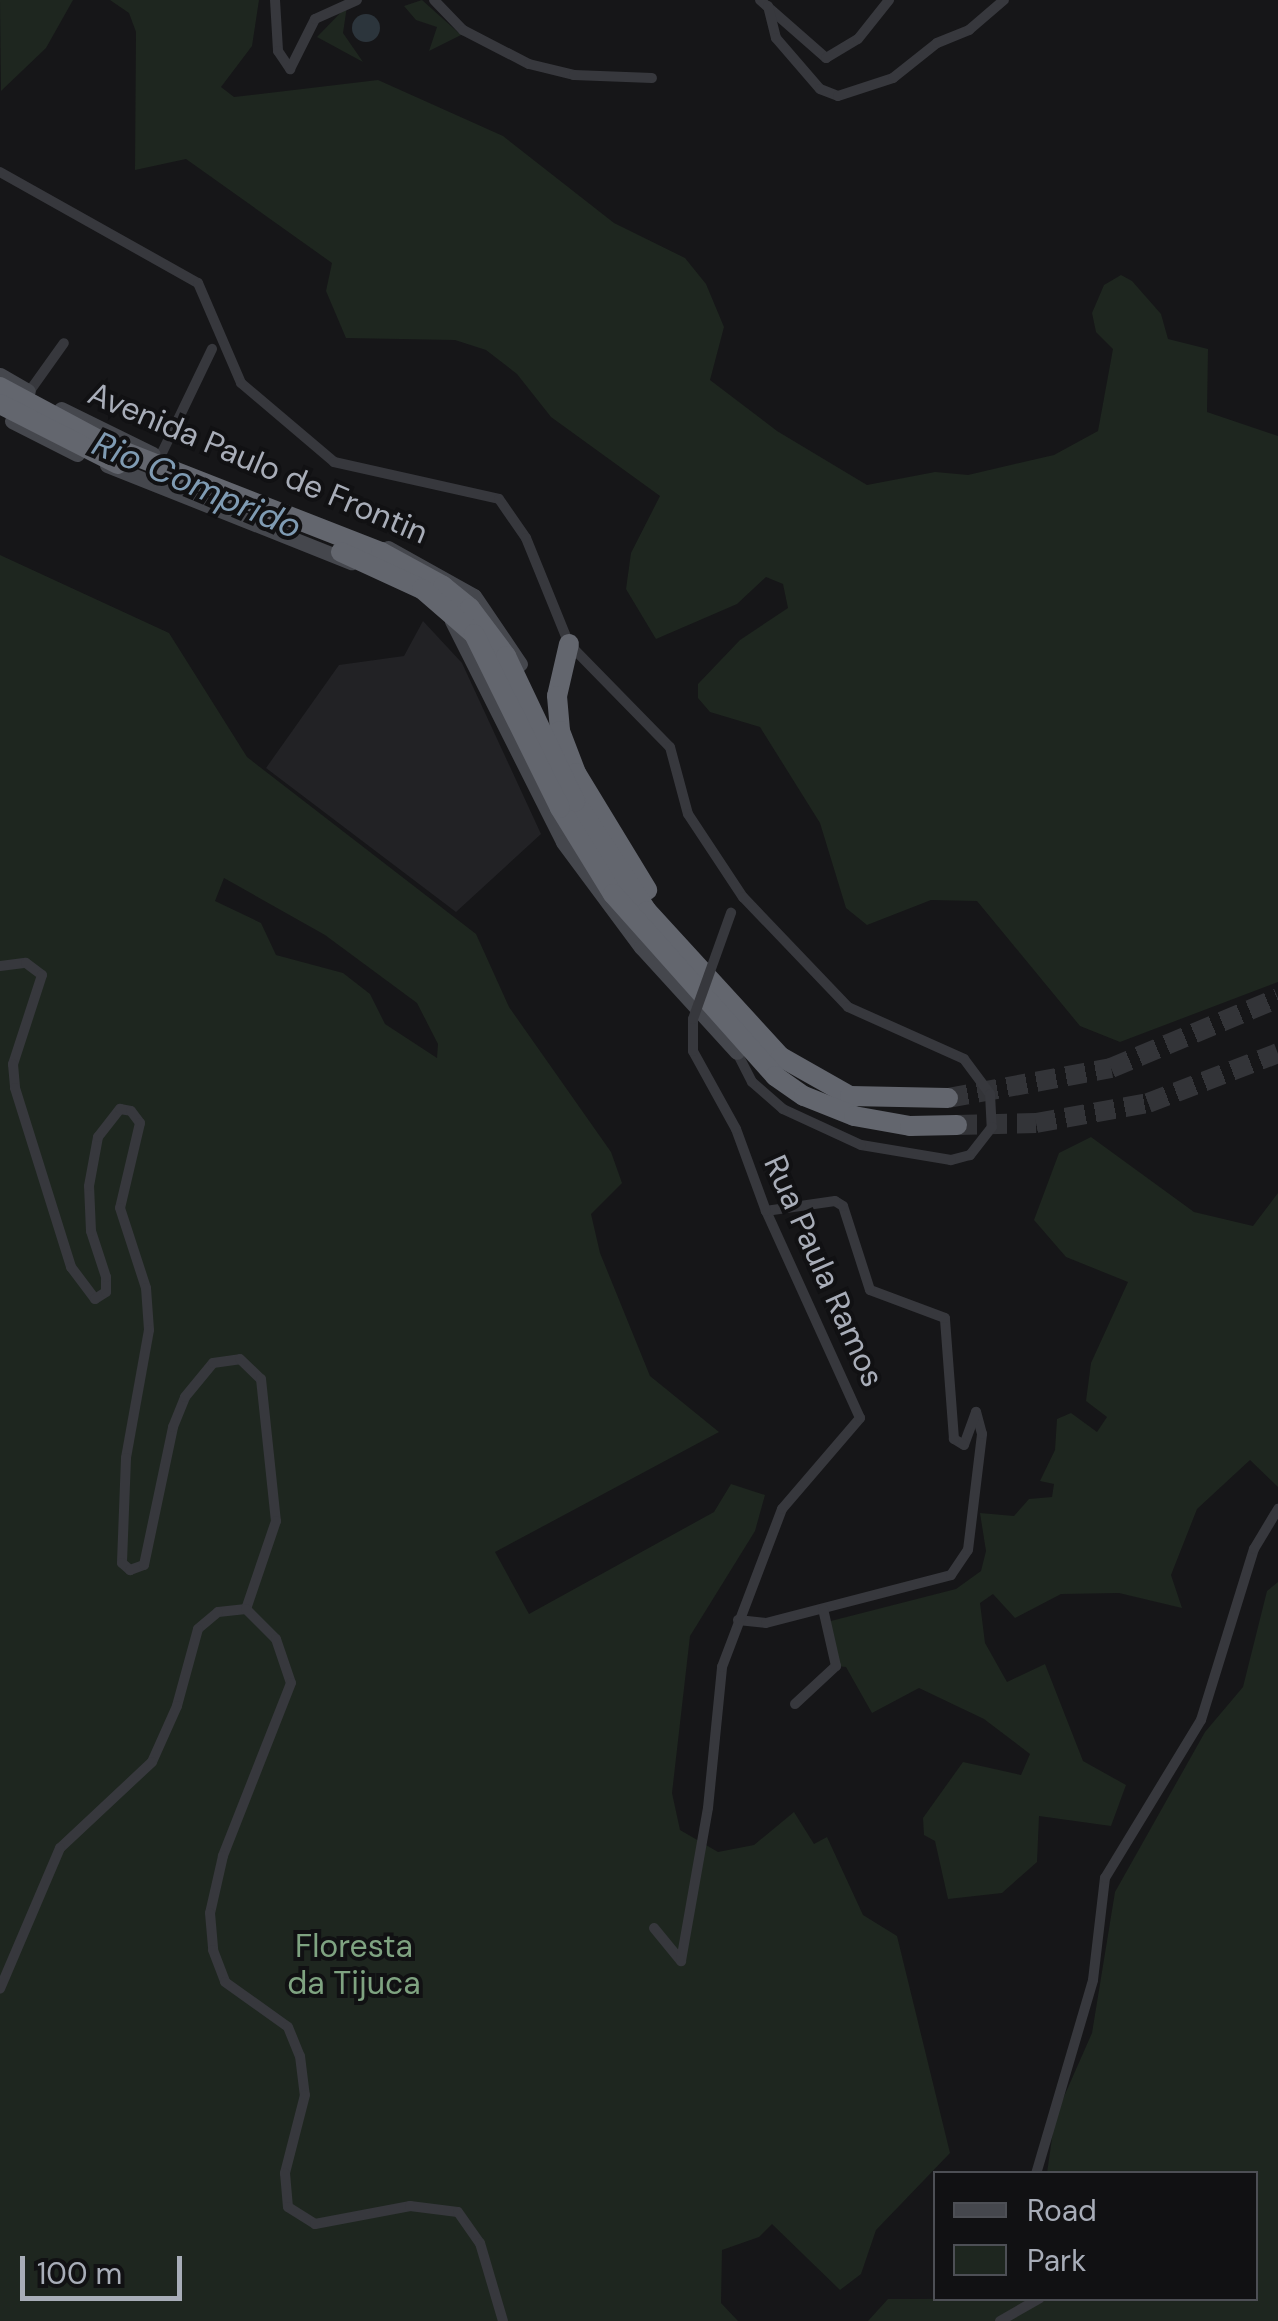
<!DOCTYPE html>
<html>
<head>
<meta charset="utf-8">
<style>
	body { margin:0 }
	#map { position:relative; width:1278px; height:2321px; overflow:hidden; background:#161618; font-family:"DM Sans",sans-serif }
	div>[style] { position:absolute }
	[style*='--x'] { left:calc(var(--x)*1px); top:calc(var(--y)*1px); width:calc(var(--w)*1px); rotate:calc(var(--a)*1deg) }
	.built>* { inset:0; background:#222225 }
	.green>* { inset:0; background:#1e261f }
	.water>* { inset:0; background:#2c353c }
	.round { border-radius:50% }
	.motorway-tunnel>* { height:20px; margin-top:-10px; transform-origin:0; background:repeating-linear-gradient(90deg,#333438 0 20px,transparent 0 30px) }
	.minor>* { height:10px; margin:-5px; padding:0 5px; transform-origin:5px; border-radius:5px; background:#37383d }
	.secondary>* { height:15px; margin:-7.5px; padding:0 7.5px; transform-origin:7.5px; border-radius:7.5px; background:#45474d }
	.motorway>* { height:20px; margin:-10px; padding:0 10px; transform-origin:10px; border-radius:10px; background:#63666e }
	.minor-bridge>* { height:10px; margin:-5px; padding:0 5px; transform-origin:5px; border-radius:5px; background:#37383d }
	.motorway-bridge>* { height:20px; margin:-10px; padding:0 10px; transform-origin:10px; border-radius:10px; background:#63666e }
	span { translate:-50% -50%; white-space:nowrap; text-align:center; line-height:1.15; -webkit-text-stroke:8px #111113; paint-order:stroke }
	.street-label { font-size:32px; color:#a8adb8 }
	.park-label { font-size:32px; color:#7fa381 }
	.water-label { font-size:35px; color:#7f9bb3; font-style:italic }
	.legend { position:absolute; left:933px; top:2171px; width:325px; height:130px; box-sizing:border-box; background:#111113; border:2px solid #4d4f55; margin:0; padding:12px 18px; list-style:none; font-size:30px; color:#a8adb8 }
	.legend li { display:flex; align-items:center; gap:20px; height:50px }
	.legend b { width:50px; border:2px solid #4d4f55 }
	.scale { position:absolute; left:20px; top:2256px; width:162px; height:45px; box-sizing:border-box; border:5px solid #a8adb8; border-top:0; padding-left:12px; font-size:30px; line-height:35px; white-space:nowrap; color:#a8adb8; -webkit-text-stroke:8px #111113; paint-order:stroke }
</style>
</head>
<body>
<div id="map">
	<div class="built">
		<div style="clip-path:polygon(423px 621px,462px 663px,541px 834px,456px 912px,266px 768px,339px 665px,404px 656px)"></div>
	</div>
	<div class="green">
		<div style="clip-path:polygon(0 0,73px 0,46px 48px,1px 91px)"></div>
		<div style="clip-path:polygon(110px 0,259px 0,252px 46px,221px 87px,234px 97px,378px 80px,503px 136px,614px 223px,685px 258px,706px 284px,724px 327px,710px 380px,777px 431px,867px 485px,935px 472px,968px 475px,1054px 455px,1098px 431px,1113px 349px,1096px 332px,1092px 313px,1104px 285px,1121px 275px,1132px 281px,1161px 314px,1168px 339px,1208px 349px,1207px 412px,1278px 436px,1278px 982px,1120px 1042px,1080px 1026px,977px 901px,931px 900px,867px 925px,846px 908px,820px 823px,760px 727px,710px 712px,698px 698px,698px 684px,740px 640px,788px 608px,783px 584px,766px 577px,737px 604px,656px 639px,626px 589px,631px 553px,660px 496px,551px 417px,517px 374px,486px 350px,455px 340px,346px 338px,326px 291px,332px 263px,186px 159px,135px 170px,136px 32px,129px 13px)"></div>
		<div style="clip-path:polygon(422px 0,461px 35px,429px 51px,437px 27px,416px 20px,404px 6px)"></div>
		<div style="clip-path:polygon(347px 6px,343px 33px,363px 62px,317px 37px)"></div>
		<div style="clip-path:polygon(evenodd,0 555px,169px 633px,247px 757px,476px 934px,509px 1007px,611px 1152px,622px 1183px,591px 1214px,600px 1253px,650px 1376px,719px 1432px,495px 1552px,529px 1614px,714px 1512px,731px 1484px,765px 1495px,755px 1531px,690px 1636px,672px 1793px,680px 1830px,718px 1852px,754px 1845px,794px 1812px,814px 1844px,827px 1837px,863px 1915px,897px 1936px,950px 2153px,876px 2230px,861px 2274px,840px 2290px,772px 2224px,759px 2237px,722px 2250px,721px 2303px,738px 2321px,0 2321px,0 555px,224px 878px,325px 935px,417px 1003px,438px 1044px,437px 1058px,385px 1024px,370px 994px,343px 973px,276px 955px,261px 923px,215px 901px,224px 878px)"></div>
		<div style="clip-path:polygon(1091px 1137px,1194px 1212px,1253px 1226px,1278px 1193px,1278px 1487px,1250px 1460px,1197px 1509px,1171px 1575px,1182px 1608px,1119px 1593px,1061px 1594px,1015px 1618px,993px 1594px,980px 1603px,985px 1643px,1007px 1682px,1045px 1664px,1083px 1761px,1126px 1785px,1111px 1826px,1039px 1816px,1037px 1862px,1002px 1893px,948px 1899px,935px 1841px,924px 1835px,923px 1818px,963px 1762px,1021px 1775px,1030px 1754px,984px 1719px,919px 1688px,872px 1713px,846px 1667px,837px 1666px,827px 1622px,956px 1589px,981px 1571px,986px 1551px,980px 1513px,1014px 1516px,1029px 1499px,1052px 1497px,1054px 1484px,1040px 1481px,1055px 1450px,1057px 1419px,1071px 1413px,1097px 1432px,1107px 1417px,1086px 1401px,1091px 1363px,1128px 1282px,1066px 1257px,1034px 1220px,1059px 1153px)"></div>
		<div style="clip-path:polygon(1278px 1582px,1278px 2321px,868px 2321px,888px 2299px,1256px 2298px,1256px 2174px,1047px 2173px,1055px 2117px,1092px 2033px,1115px 1892px,1205px 1732px,1243px 1687px,1267px 1591px)"></div>
	</div>
	<div class="water">
		<div class="round" style="left:352px;top:14px;width:28px;height:28px"></div>
	</div>
	<div class="motorway-tunnel">
		<div style="--x:948;--y:1098;--w:166;--a:-10.4"></div>
		<div style="--x:1111;--y:1068;--w:181;--a:-22.7"></div>
		<div style="--x:957;--y:1125;--w:79;--a:-1.5"></div>
		<div style="--x:1036;--y:1123;--w:114;--a:-10.1"></div>
		<div style="--x:1148;--y:1103;--w:139;--a:-21"></div>
	</div>
	<div class="minor">
		<div style="--x:275;--y:0;--w:51;--a:86.6"></div>
		<div style="--x:278;--y:51;--w:22;--a:56"></div>
		<div style="--x:290;--y:69;--w:56;--a:-63.4"></div>
		<div style="--x:315;--y:19;--w:46;--a:-24.3"></div>
		<div style="--x:434;--y:0;--w:42;--a:46"></div>
		<div style="--x:463;--y:30;--w:74;--a:27.3"></div>
		<div style="--x:529;--y:64;--w:46;--a:13.7"></div>
		<div style="--x:574;--y:75;--w:78;--a:2.2"></div>
		<div style="--x:760;--y:0;--w:88;--a:41.3"></div>
		<div style="--x:826;--y:58;--w:37;--a:-31"></div>
		<div style="--x:858;--y:39;--w:50;--a:-51.5"></div>
		<div style="--x:768;--y:6;--w:33;--a:76"></div>
		<div style="--x:776;--y:38;--w:67;--a:49.2"></div>
		<div style="--x:820;--y:89;--w:19;--a:21"></div>
		<div style="--x:838;--y:96;--w:58;--a:-18.1"></div>
		<div style="--x:893;--y:78;--w:56;--a:-38.5"></div>
		<div style="--x:937;--y:43;--w:35;--a:-22"></div>
		<div style="--x:969;--y:30;--w:46;--a:-40.6"></div>
		<div style="--x:0;--y:172;--w:227;--a:29.3"></div>
		<div style="--x:198;--y:283;--w:109;--a:66.7"></div>
		<div style="--x:241;--y:383;--w:122;--a:40.3"></div>
		<div style="--x:334;--y:462;--w:169;--a:12.6"></div>
		<div style="--x:499;--y:499;--w:47;--a:55.3"></div>
		<div style="--x:526;--y:538;--w:114;--a:67.9"></div>
		<div style="--x:569;--y:644;--w:144;--a:45.6"></div>
		<div style="--x:670;--y:747;--w:69;--a:75"></div>
		<div style="--x:688;--y:814;--w:100;--a:56.5"></div>
		<div style="--x:743;--y:897;--w:152;--a:46.3"></div>
		<div style="--x:848;--y:1007;--w:127;--a:24.1"></div>
		<div style="--x:964;--y:1059;--w:44;--a:53.4"></div>
		<div style="--x:990;--y:1094;--w:33;--a:87"></div>
		<div style="--x:992;--y:1127;--w:36;--a:128"></div>
		<div style="--x:970;--y:1155;--w:20;--a:165"></div>
		<div style="--x:951;--y:1160;--w:91;--a:-170.5"></div>
		<div style="--x:861;--y:1145;--w:86;--a:-155.2"></div>
		<div style="--x:783;--y:1109;--w:41;--a:-138.9"></div>
		<div style="--x:752;--y:1082;--w:34;--a:-117"></div>
		<div style="--x:29;--y:392;--w:60;--a:-54.5"></div>
		<div style="--x:160;--y:457;--w:120;--a:-64.3"></div>
		<div style="--x:0;--y:966;--w:26;--a:-7"></div>
		<div style="--x:26;--y:963;--w:20;--a:37"></div>
		<div style="--x:42;--y:975;--w:94;--a:108"></div>
		<div style="--x:13;--y:1064;--w:24;--a:85"></div>
		<div style="--x:15;--y:1088;--w:188;--a:72.6"></div>
		<div style="--x:71;--y:1267;--w:40;--a:53"></div>
		<div style="--x:95;--y:1299;--w:13;--a:-32"></div>
		<div style="--x:106;--y:1292;--w:15;--a:-90"></div>
		<div style="--x:106;--y:1277;--w:48;--a:-108.1"></div>
		<div style="--x:91;--y:1231;--w:45;--a:-92.5"></div>
		<div style="--x:89;--y:1186;--w:50;--a:-79.6"></div>
		<div style="--x:98;--y:1137;--w:36;--a:-52"></div>
		<div style="--x:120;--y:1109;--w:11;--a:10"></div>
		<div style="--x:131;--y:1111;--w:15;--a:53"></div>
		<div style="--x:140;--y:1123;--w:87;--a:103.2"></div>
		<div style="--x:120;--y:1208;--w:84;--a:72"></div>
		<div style="--x:146;--y:1288;--w:42;--a:85.9"></div>
		<div style="--x:149;--y:1330;--w:130;--a:100.2"></div>
		<div style="--x:126;--y:1458;--w:105;--a:92.2"></div>
		<div style="--x:122;--y:1563;--w:11;--a:41"></div>
		<div style="--x:130;--y:1570;--w:15;--a:-20"></div>
		<div style="--x:144;--y:1565;--w:141;--a:-78.1"></div>
		<div style="--x:173;--y:1427;--w:32;--a:-68"></div>
		<div style="--x:185;--y:1397;--w:44;--a:-50.5"></div>
		<div style="--x:213;--y:1363;--w:27;--a:-8"></div>
		<div style="--x:240;--y:1359;--w:29;--a:44"></div>
		<div style="--x:261;--y:1379;--w:143;--a:84"></div>
		<div style="--x:276;--y:1521;--w:93;--a:108.8"></div>
		<div style="--x:246;--y:1609;--w:28;--a:174"></div>
		<div style="--x:218;--y:1612;--w:26;--a:140"></div>
		<div style="--x:198;--y:1629;--w:80;--a:105.3"></div>
		<div style="--x:177;--y:1706;--w:61;--a:114.1"></div>
		<div style="--x:152;--y:1762;--w:126;--a:136.9"></div>
		<div style="--x:60;--y:1848;--w:153;--a:113.1"></div>
		<div style="--x:246;--y:1609;--w:42;--a:45"></div>
		<div style="--x:276;--y:1639;--w:46;--a:71.2"></div>
		<div style="--x:291;--y:1683;--w:186;--a:111.5"></div>
		<div style="--x:223;--y:1856;--w:58;--a:102.8"></div>
		<div style="--x:210;--y:1913;--w:37;--a:85"></div>
		<div style="--x:213;--y:1950;--w:34;--a:69"></div>
		<div style="--x:225;--y:1982;--w:77;--a:35.5"></div>
		<div style="--x:288;--y:2027;--w:31;--a:68"></div>
		<div style="--x:300;--y:2056;--w:39;--a:83"></div>
		<div style="--x:305;--y:2095;--w:81;--a:104.4"></div>
		<div style="--x:285;--y:2173;--w:34;--a:85"></div>
		<div style="--x:288;--y:2207;--w:32;--a:32"></div>
		<div style="--x:315;--y:2224;--w:97;--a:-10.7"></div>
		<div style="--x:410;--y:2206;--w:48;--a:7.1"></div>
		<div style="--x:458;--y:2212;--w:38;--a:55"></div>
		<div style="--x:480;--y:2243;--w:81;--a:73.6"></div>
		<div style="--x:738;--y:1620;--w:28;--a:6"></div>
		<div style="--x:766;--y:1623;--w:191;--a:-14.5"></div>
		<div style="--x:951;--y:1575;--w:30;--a:-56"></div>
		<div style="--x:968;--y:1550;--w:117;--a:-83.1"></div>
		<div style="--x:982;--y:1434;--w:23;--a:-105"></div>
		<div style="--x:976;--y:1412;--w:35;--a:110"></div>
		<div style="--x:964;--y:1445;--w:12;--a:-149"></div>
		<div style="--x:954;--y:1439;--w:121;--a:-94.3"></div>
		<div style="--x:945;--y:1318;--w:80;--a:-159.5"></div>
		<div style="--x:870;--y:1290;--w:88;--a:-107.8"></div>
		<div style="--x:843;--y:1206;--w:9;--a:-148"></div>
		<div style="--x:835;--y:1201;--w:70;--a:171.8"></div>
		<div style="--x:795;--y:1704;--w:56;--a:-42.8"></div>
		<div style="--x:836;--y:1666;--w:58;--a:-102.8"></div>
		<div style="--x:654;--y:1928;--w:43;--a:50.7"></div>
		<div style="--x:681;--y:1961;--w:155;--a:-80"></div>
		<div style="--x:708;--y:1808;--w:142;--a:-84.3"></div>
		<div style="--x:722;--y:1667;--w:169;--a:-69.2"></div>
		<div style="--x:782;--y:1509;--w:120;--a:-49.4"></div>
		<div style="--x:860;--y:1418;--w:227;--a:-114.4"></div>
		<div style="--x:766;--y:1211;--w:87;--a:-110.1"></div>
		<div style="--x:736;--y:1129;--w:89;--a:-118.9"></div>
		<div style="--x:693;--y:1051;--w:32;--a:-90"></div>
		<div style="--x:1036;--y:2174;--w:202;--a:-73.6"></div>
		<div style="--x:1093;--y:1980;--w:103;--a:-83.3"></div>
		<div style="--x:1105;--y:1878;--w:185;--a:-58.7"></div>
		<div style="--x:1201;--y:1720;--w:179;--a:-72.8"></div>
		<div style="--x:1254;--y:1549;--w:47;--a:-59"></div>
		<div style="--x:1000;--y:2321;--w:46;--a:-29.9"></div>
	</div>
	<div class="secondary">
		<div style="--x:0;--y:375;--w:32;--a:30"></div>
		<div style="--x:61;--y:409;--w:102;--a:26.1"></div>
		<div style="--x:12;--y:421;--w:73;--a:26.9"></div>
		<div style="--x:107;--y:465;--w:263;--a:21.7"></div>
		<div style="--x:388;--y:548;--w:98;--a:29.2"></div>
		<div style="--x:474;--y:596;--w:82;--a:55.9"></div>
		<div style="--x:452;--y:621;--w:247;--a:63.3"></div>
		<div style="--x:563;--y:842;--w:131;--a:53.4"></div>
		<div style="--x:641;--y:947;--w:142;--a:47.6"></div>
	</div>
	<div class="motorway">
		<div style="--x:569;--y:644;--w:53;--a:103"></div>
		<div style="--x:557;--y:696;--w:35;--a:85"></div>
		<div style="--x:560;--y:731;--w:45;--a:69.1"></div>
		<div style="--x:576;--y:773;--w:137;--a:58.7"></div>
		<div style="--x:575;--y:801;--w:131;--a:56.8"></div>
		<div style="--x:647;--y:911;--w:198;--a:47.5"></div>
		<div style="--x:781;--y:1057;--w:79;--a:29.5"></div>
		<div style="--x:850;--y:1096;--w:98;--a:1.2"></div>
		<div style="--x:560;--y:808;--w:101;--a:58.4"></div>
		<div style="--x:613;--y:894;--w:244;--a:48.3"></div>
		<div style="--x:775;--y:1076;--w:35;--a:35"></div>
		<div style="--x:804;--y:1096;--w:54;--a:21.8"></div>
		<div style="--x:854;--y:1116;--w:57;--a:10.1"></div>
		<div style="--x:910;--y:1126;--w:47;--a:-1.2"></div>
	</div>
	<div class="minor-bridge">
		<div style="--x:693;--y:1019;--w:113;--a:-70.3"></div>
	</div>
	<div class="motorway-bridge">
		<div style="--x:0;--y:387;--w:125;--a:28.2"></div>
		<div style="--x:110;--y:446;--w:291;--a:21.4"></div>
		<div style="--x:381;--y:552;--w:71;--a:28.7"></div>
		<div style="--x:443;--y:586;--w:35;--a:39"></div>
		<div style="--x:470;--y:608;--w:60;--a:53.1"></div>
		<div style="--x:506;--y:656;--w:161;--a:64.6"></div>
		<div style="--x:0;--y:404;--w:132;--a:27"></div>
		<div style="--x:341;--y:552;--w:89;--a:24.6"></div>
		<div style="--x:422;--y:589;--w:69;--a:40.9"></div>
		<div style="--x:474;--y:634;--w:194;--a:63.7"></div>
	</div>
	<div class="street-label">
		<span style="left:258px;top:463px;rotate:23deg">Avenida Paulo de Frontin</span>
		<span style="left:824px;top:1271px;rotate:66deg">Rua Paula Ramos</span>
	</div>
	<div class="park-label">
		<span style="left:354px;top:1965px">Floresta<br>da Tijuca</span>
	</div>
	<div class="water-label">
		<span style="left:197px;top:485px;rotate:23deg">Rio Comprido</span>
	</div>
	<ul class="legend">
	<li><b style="height:12px;background:#45474d"></b>Road</li>
	<li><b style="height:28px;background:#1e261f"></b>Park</li>
	</ul>
	<div class="scale">100 m</div>
</div>
</body>
</html>
